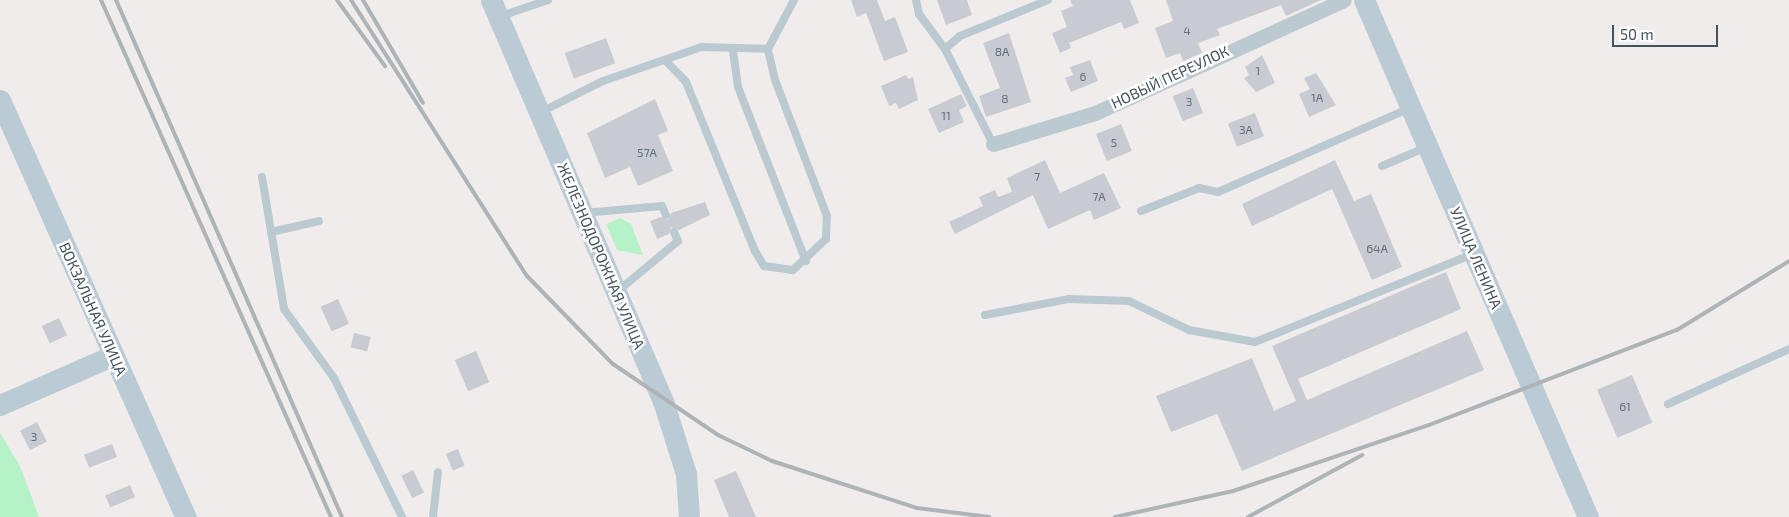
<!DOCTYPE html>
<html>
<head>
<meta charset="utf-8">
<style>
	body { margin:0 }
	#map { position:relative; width:1789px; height:517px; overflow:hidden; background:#f0ecec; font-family:"Exo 2",sans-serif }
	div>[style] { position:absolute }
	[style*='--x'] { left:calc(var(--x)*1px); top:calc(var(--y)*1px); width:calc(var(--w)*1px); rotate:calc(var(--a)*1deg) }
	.green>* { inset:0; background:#b6f2c7 }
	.building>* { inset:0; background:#c8ccd2; transform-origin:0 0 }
	.lane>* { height:8px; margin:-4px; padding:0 4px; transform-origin:4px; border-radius:4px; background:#bbc9d1 }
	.street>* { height:15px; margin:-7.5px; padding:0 7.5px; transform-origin:7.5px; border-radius:7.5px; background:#bbc9d1 }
	.secondary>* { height:21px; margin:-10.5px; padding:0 10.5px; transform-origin:10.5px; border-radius:10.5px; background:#bbcbd6 }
	.rail>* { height:4px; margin:-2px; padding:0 2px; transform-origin:2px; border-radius:2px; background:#aeb3b8 }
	span { translate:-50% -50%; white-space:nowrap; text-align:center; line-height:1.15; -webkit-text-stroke:5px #fff; paint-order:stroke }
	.number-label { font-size:12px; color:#647079 }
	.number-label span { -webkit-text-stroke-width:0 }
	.street-label { font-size:15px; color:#43525b }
	.scale { position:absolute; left:1612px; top:25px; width:106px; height:22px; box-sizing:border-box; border:2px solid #43525b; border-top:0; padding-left:6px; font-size:15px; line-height:18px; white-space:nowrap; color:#43525b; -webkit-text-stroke:4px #fff; paint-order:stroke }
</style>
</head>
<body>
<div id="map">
	<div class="green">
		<div style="clip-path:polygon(620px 218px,631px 224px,643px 255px,617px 250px,606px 224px)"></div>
		<div style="clip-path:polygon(0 433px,20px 466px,39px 517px,0 517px)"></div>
	</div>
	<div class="building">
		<div style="clip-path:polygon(851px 0,877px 0,885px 21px,895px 17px,908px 52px,884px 61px,866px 13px,857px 17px)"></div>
		<div style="clip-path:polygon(937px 0,967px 0,972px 15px,946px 25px)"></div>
		<div style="clip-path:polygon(1070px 0,1130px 0,1139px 23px,1124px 29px,1121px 22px,1069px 43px,1071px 48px,1060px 53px,1052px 33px,1067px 27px,1061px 11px,1073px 6px)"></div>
		<div style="clip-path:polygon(1166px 0,1321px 0,1286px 16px,1281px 5px,1217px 29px,1220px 35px,1198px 43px,1202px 53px,1183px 61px,1180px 53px,1166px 58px,1155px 28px,1173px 21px)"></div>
		<div style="clip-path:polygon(1009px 33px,1031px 102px,986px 117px,979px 96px,1000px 88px,983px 43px)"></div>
		<div style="left:606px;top:38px;width:27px;height:44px;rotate:70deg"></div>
		<div style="clip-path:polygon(1262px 55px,1275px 83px,1256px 92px,1244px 78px,1249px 75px,1245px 67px)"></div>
		<div style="clip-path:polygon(1090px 60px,1098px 81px,1071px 92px,1065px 78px,1073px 75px,1070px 67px)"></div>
		<div style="clip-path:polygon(1316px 73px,1336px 105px,1309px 117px,1299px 94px,1310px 89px,1304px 78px)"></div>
		<div style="clip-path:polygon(906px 75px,908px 79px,913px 77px,918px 100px,899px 109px,896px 103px,889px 106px,881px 86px)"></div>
		<div style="left:1193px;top:88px;width:27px;height:22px;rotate:68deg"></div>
		<div style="clip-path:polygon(961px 94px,967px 106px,959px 110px,964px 122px,939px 133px,928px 109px)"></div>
		<div style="clip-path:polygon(655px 99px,668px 131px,658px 135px,673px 171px,638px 186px,630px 167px,605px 178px,587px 133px)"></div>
		<div style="left:1255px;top:113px;width:25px;height:29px;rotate:69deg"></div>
		<div style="left:1121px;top:124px;width:29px;height:27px;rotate:68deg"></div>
		<div style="clip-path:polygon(1045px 160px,1060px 193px,1104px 173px,1121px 208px,1094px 220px,1090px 210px,1048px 229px,1033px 195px,955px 234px,949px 222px,983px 206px,979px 197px,995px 190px,998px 197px,1012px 192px,1007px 178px)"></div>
		<div style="clip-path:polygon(1335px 160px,1354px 201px,1371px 194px,1402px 267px,1372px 280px,1332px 189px,1252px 226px,1242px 204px)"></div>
		<div style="clip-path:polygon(705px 202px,710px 215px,679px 230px,671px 227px,669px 234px,657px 239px,650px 221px,661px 217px,668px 220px,671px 213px)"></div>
		<div style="clip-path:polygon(1446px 272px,1461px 309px,1298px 379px,1307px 400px,1467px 331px,1484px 370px,1242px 471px,1217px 414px,1171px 432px,1156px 396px,1252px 358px,1274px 411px,1296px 401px,1272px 346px)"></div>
		<div style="left:338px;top:299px;width:27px;height:19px;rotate:66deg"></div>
		<div style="left:59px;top:318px;width:19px;height:19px;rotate:65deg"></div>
		<div style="left:354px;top:333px;width:17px;height:15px;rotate:13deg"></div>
		<div style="left:476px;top:351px;width:34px;height:23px;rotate:67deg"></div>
		<div style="left:1632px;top:375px;width:52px;height:38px;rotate:67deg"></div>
		<div style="left:37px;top:422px;width:22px;height:19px;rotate:63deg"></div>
		<div style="left:112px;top:444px;width:14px;height:30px;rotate:69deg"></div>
		<div style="left:458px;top:449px;width:18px;height:13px;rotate:68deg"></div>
		<div style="left:413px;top:470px;width:25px;height:13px;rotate:64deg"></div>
		<div style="clip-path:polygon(736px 471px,756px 517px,729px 517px,714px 480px)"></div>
		<div style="left:130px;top:485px;width:13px;height:27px;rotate:67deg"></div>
	</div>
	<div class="lane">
		<div style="--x:916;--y:0;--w:14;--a:78"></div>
		<div style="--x:919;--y:14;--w:44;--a:53.4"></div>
		<div style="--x:945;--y:49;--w:106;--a:63.2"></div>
		<div style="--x:501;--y:16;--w:50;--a:-18.8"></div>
		<div style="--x:945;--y:49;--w:20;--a:-41"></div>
		<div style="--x:960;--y:36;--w:95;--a:-22.2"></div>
		<div style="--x:733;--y:51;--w:36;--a:82"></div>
		<div style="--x:738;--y:87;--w:187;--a:68.7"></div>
		<div style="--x:666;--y:61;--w:29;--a:46"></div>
		<div style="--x:686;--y:82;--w:183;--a:67.8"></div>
		<div style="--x:755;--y:251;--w:17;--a:59"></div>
		<div style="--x:764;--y:266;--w:29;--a:8"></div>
		<div style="--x:793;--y:270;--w:45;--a:-43.2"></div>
		<div style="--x:826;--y:239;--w:23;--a:-88"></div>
		<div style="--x:827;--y:216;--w:146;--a:-110.9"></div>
		<div style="--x:775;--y:80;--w:32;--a:-103"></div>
		<div style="--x:541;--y:112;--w:69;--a:-26.6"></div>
		<div style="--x:603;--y:81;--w:105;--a:-19"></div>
		<div style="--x:702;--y:47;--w:66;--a:1.7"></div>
		<div style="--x:768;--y:49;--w:55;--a:-62"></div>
		<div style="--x:1382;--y:166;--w:49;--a:-22.9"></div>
		<div style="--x:262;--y:177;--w:134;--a:80.5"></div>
		<div style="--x:284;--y:309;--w:85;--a:54.1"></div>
		<div style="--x:334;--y:378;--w:155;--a:63.9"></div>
		<div style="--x:1141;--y:211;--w:62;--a:-21.6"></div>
		<div style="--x:1199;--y:188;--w:19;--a:12"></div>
		<div style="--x:1218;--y:192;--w:210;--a:-23.6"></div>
		<div style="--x:584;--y:213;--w:78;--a:-5.1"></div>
		<div style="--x:662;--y:206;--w:10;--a:66"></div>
		<div style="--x:271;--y:232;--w:49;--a:-12.9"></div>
		<div style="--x:618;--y:291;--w:78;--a:-39.8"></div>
		<div style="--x:678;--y:241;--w:10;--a:-114"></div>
		<div style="--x:985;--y:315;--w:86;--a:-10.8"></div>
		<div style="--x:1069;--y:299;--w:60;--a:1.9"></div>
		<div style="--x:1129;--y:301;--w:67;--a:25.8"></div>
		<div style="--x:1189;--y:330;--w:67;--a:10.3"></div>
		<div style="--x:1255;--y:342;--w:235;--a:-22"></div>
		<div style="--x:1668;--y:404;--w:133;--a:-24.4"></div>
		<div style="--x:433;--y:517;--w:45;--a:-83.7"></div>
	</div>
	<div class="street">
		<div style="--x:993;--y:144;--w:107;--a:-16.9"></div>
		<div style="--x:1095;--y:113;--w:273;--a:-24.4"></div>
	</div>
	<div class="secondary">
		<div style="--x:491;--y:0;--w:436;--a:66.8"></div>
		<div style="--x:663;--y:401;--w:77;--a:72.5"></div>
		<div style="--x:686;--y:474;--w:43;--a:86"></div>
		<div style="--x:1364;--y:0;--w:563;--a:66.57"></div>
		<div style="--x:0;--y:100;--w:457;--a:66"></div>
		<div style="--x:0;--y:405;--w:124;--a:-23.7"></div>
	</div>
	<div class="rail">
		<div style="--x:101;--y:0;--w:566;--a:66.02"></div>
		<div style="--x:116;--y:0;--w:564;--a:66.39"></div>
		<div style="--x:337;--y:0;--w:82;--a:54"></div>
		<div style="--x:351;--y:0;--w:327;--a:57.5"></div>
		<div style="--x:527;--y:276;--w:123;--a:45.7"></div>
		<div style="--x:613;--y:364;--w:127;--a:34.1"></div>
		<div style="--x:718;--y:435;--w:60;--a:25.7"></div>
		<div style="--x:772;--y:461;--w:152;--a:18"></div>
		<div style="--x:917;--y:508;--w:73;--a:7.1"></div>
		<div style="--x:363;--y:0;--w:119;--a:59.8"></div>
		<div style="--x:1115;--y:517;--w:121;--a:-12.4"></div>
		<div style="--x:1233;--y:491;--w:207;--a:-18.6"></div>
		<div style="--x:1429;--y:425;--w:266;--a:-21"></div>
		<div style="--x:1677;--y:330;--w:132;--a:-31.6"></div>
		<div style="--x:1248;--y:517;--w:130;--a:-28.5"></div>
	</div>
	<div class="number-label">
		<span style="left:1187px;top:31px">4</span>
		<span style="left:1002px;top:52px">8А</span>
		<span style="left:1258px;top:71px">1</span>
		<span style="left:1083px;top:77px">6</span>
		<span style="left:1317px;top:98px">1А</span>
		<span style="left:1005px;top:99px">8</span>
		<span style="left:1189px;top:102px">3</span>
		<span style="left:946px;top:116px">11</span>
		<span style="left:1246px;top:130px">3А</span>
		<span style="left:1114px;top:143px">5</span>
		<span style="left:647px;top:153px">57А</span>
		<span style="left:1037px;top:177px">7</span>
		<span style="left:1099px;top:197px">7А</span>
		<span style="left:1377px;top:249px">64А</span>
		<span style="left:1625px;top:407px">61</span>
		<span style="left:34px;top:437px">3</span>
	</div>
	<div class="street-label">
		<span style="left:1170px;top:77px;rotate:-25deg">НОВЫЙ ПЕРЕУЛОК</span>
		<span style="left:601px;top:256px;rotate:67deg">ЖЕЛЕЗНОДОРОЖНАЯ УЛИЦА</span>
		<span style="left:1476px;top:258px;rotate:67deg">УЛИЦА ЛЕНИНА</span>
		<span style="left:93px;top:309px;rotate:66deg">ВОКЗАЛЬНАЯ УЛИЦА</span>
	</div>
	<div class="scale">50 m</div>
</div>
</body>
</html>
